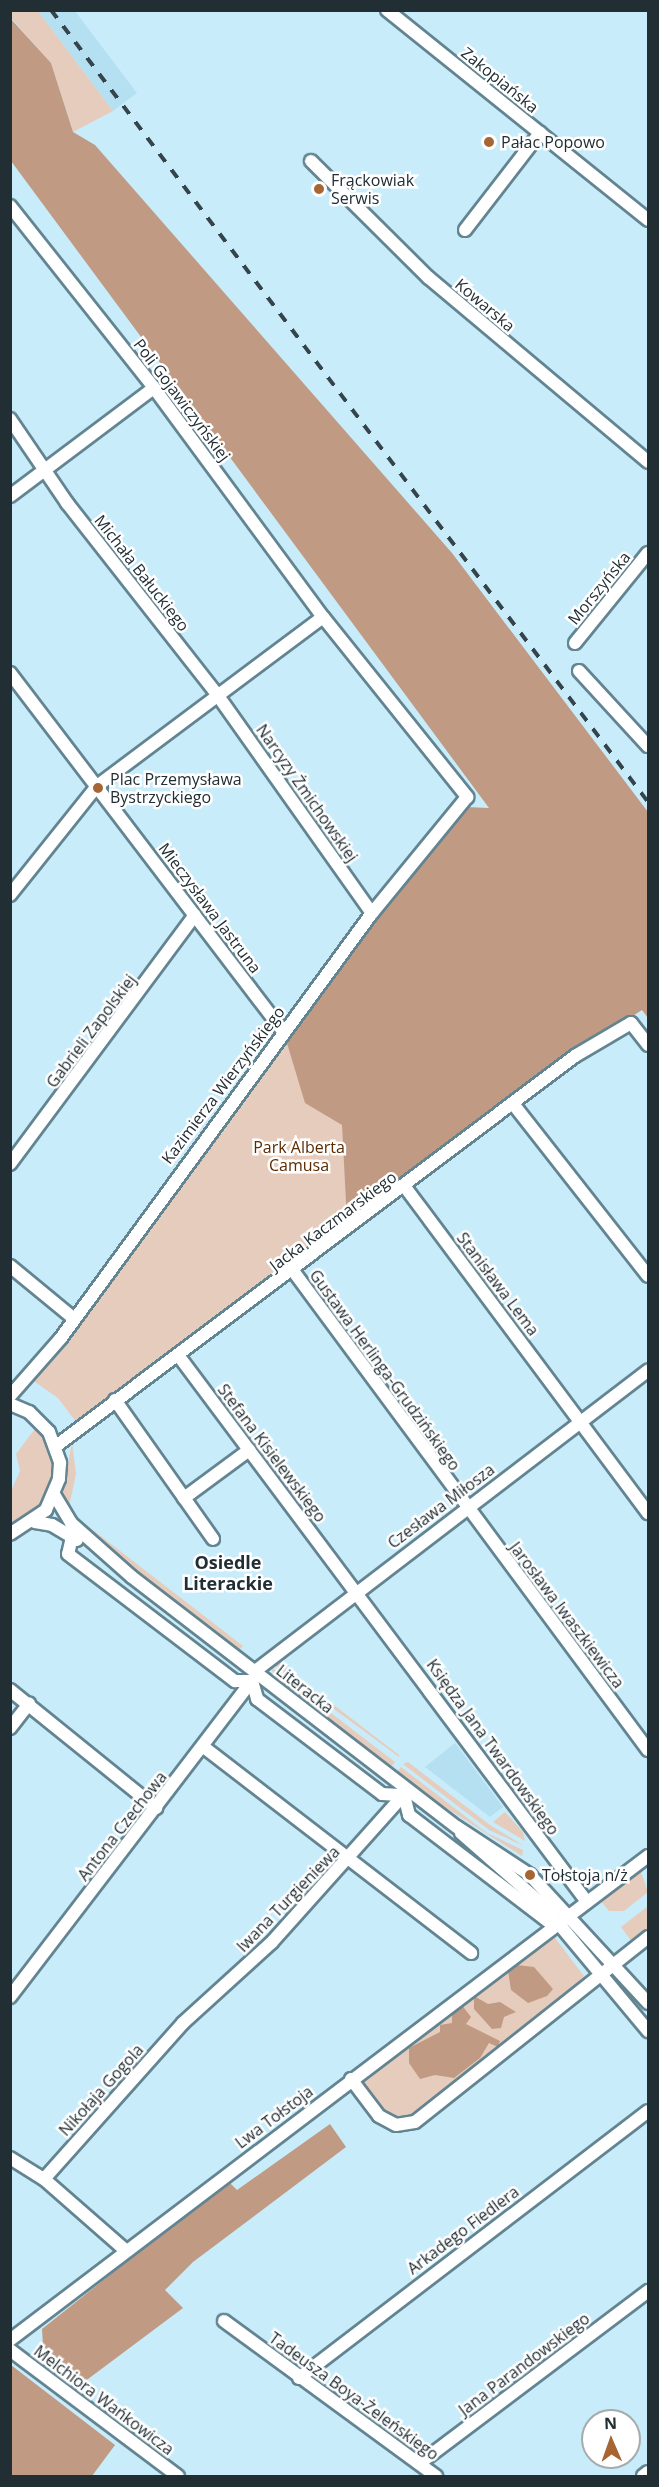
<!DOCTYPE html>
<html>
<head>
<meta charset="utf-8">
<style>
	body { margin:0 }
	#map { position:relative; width:659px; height:2487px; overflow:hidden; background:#c9ecfa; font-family:"Open Sans",sans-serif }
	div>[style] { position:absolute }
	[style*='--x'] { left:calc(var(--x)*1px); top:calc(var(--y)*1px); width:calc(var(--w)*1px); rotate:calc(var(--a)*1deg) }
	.built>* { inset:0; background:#b5e0f2 }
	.green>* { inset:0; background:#e6ccbc }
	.forest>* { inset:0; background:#c09a82 }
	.roads { filter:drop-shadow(2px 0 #638491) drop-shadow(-2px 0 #638491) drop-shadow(0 2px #638491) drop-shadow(0 -2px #638491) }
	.minor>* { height:12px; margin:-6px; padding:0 6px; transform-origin:6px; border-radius:6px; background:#fff }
	.rail>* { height:4px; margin-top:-2px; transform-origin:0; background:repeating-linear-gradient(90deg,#35444b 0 10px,transparent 0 20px) }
	.dots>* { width:16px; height:16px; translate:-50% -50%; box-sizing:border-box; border:3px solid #fff; border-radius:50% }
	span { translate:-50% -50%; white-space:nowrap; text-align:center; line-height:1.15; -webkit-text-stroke:5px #fff; paint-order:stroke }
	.street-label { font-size:16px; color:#212e34 }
	.poi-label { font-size:16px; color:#212e34 }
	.left { translate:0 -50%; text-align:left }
	.park-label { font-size:16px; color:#5b2a00 }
	.neighbourhood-label { font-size:18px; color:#212e34; font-weight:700 }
	.frame { position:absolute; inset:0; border:12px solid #212e34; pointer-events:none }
	.north { position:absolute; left:581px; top:2409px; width:60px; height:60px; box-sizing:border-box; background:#fff; border:2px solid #a6abae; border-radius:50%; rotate:358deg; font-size:16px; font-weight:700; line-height:24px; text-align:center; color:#212e34 }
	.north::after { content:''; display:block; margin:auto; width:21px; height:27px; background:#a86534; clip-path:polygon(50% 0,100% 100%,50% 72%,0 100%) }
</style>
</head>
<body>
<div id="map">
	<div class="built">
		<div style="clip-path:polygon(38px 11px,75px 11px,137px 93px,113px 111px)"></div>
		<div style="clip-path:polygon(455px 1743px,503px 1807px,490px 1817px,425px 1767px)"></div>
	</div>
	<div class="green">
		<div style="clip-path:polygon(10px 11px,38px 11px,113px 111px,73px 132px,51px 63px,11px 18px)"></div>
		<div style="clip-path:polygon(298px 1021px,414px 1174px,77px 1423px,58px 1398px,32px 1380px)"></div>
		<div style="clip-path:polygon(37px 1426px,53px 1456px,53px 1480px,42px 1507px,11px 1528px,11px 1491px,20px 1471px,16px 1454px)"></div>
		<div style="clip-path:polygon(72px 1442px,76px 1474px,69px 1507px,62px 1499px)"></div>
		<div style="clip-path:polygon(80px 1520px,243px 1646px,239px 1650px,117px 1555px)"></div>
		<div style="clip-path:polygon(275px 1660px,399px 1755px,399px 1757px,272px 1663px)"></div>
		<div style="clip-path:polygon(271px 1667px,395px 1762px,391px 1767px,274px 1676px)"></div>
		<div style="clip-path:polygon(408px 1762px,490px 1825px,524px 1846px,489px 1830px,403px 1764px)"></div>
		<div style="clip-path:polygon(401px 1767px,487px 1833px,523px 1850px,522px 1856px,440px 1804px,397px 1772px)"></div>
		<div style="clip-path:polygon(505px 1812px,523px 1832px,525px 1841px,493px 1822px)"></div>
		<div style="clip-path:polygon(640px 1869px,648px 1892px,624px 1911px,609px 1911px,600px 1900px)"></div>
		<div style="clip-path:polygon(648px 1906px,648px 1930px,632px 1942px,621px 1927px)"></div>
		<div style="clip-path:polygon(552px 1934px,584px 1976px,539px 2019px,408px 2119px,385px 2114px,360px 2087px,361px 2079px)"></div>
	</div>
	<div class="forest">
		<div style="clip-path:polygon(10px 18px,51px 63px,73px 132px,95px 145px,452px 553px,648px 812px,648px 1018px,642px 1010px,548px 1070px,347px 1221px,342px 1125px,305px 1103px,286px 1040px,378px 914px,466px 807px,489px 808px,11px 161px)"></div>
		<div style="clip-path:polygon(507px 1964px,534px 1967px,553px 1989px,547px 1996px,528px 2003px,511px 1990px)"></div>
		<div style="clip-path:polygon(474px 1996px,488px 2004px,500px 2002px,516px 2012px,504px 2017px,501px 2028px,492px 2029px,474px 2009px)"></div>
		<div style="clip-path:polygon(461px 2004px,471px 2017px,466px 2024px,500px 2041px,498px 2047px,489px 2043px,480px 2058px,454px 2078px,435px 2075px,420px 2079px,409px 2063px,409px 2048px,440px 2032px,440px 2025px,452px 2023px,452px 2011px)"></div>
		<div style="clip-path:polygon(330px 2124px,346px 2147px,193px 2262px,165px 2290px,183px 2308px,84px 2382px,43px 2346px,42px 2329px,228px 2181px,237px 2190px)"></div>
		<div style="clip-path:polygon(11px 2365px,115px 2445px,92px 2476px,11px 2476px)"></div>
	</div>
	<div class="roads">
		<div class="minor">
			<div style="--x:387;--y:10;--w:335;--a:38.8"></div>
			<div style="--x:311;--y:161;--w:166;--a:44.8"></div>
			<div style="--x:429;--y:278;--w:286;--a:40"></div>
			<div style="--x:10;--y:206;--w:232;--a:51.6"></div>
			<div style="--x:154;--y:388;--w:285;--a:53.6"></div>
			<div style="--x:323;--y:617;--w:231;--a:51.3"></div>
			<div style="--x:467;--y:797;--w:150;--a:129.3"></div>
			<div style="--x:372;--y:913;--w:527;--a:126.2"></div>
			<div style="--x:61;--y:1338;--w:77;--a:131.3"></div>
			<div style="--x:465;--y:230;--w:123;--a:-52.3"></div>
			<div style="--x:10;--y:419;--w:102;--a:55.8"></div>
			<div style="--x:67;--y:503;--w:241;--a:51.9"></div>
			<div style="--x:216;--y:693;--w:270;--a:54.7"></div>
			<div style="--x:10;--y:496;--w:180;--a:-36.9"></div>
			<div style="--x:575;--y:643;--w:116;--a:-51"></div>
			<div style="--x:579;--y:671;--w:102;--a:47.4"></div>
			<div style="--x:10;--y:673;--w:450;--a:52.7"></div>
			<div style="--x:10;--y:895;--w:139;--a:-51.4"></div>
			<div style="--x:97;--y:786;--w:282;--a:-36.8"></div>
			<div style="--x:514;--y:1105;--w:217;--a:51.9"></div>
			<div style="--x:10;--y:1164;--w:310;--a:-53.4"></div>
			<div style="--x:405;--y:1187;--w:407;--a:53.3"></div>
			<div style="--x:10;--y:1266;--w:80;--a:39.4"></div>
			<div style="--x:294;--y:1272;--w:595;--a:53.48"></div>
			<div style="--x:178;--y:1355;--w:683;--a:53.21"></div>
			<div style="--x:115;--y:1400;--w:170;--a:54.8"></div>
			<div style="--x:10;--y:1404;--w:21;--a:23"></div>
			<div style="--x:29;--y:1412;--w:28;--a:45"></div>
			<div style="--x:49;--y:1432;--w:33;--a:70"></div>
			<div style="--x:60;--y:1463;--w:16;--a:94"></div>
			<div style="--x:59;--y:1479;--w:34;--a:113"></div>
			<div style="--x:46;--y:1510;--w:43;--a:146.3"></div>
			<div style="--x:56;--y:1446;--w:649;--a:-36.92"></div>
			<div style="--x:575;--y:1056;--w:65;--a:-30.5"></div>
			<div style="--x:631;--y:1023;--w:28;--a:52"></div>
			<div style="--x:55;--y:1496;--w:31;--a:59"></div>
			<div style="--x:71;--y:1523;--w:81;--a:41.5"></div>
			<div style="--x:132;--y:1577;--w:410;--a:37.6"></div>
			<div style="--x:457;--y:1827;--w:87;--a:33.3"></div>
			<div style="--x:530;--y:1875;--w:174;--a:47.3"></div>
			<div style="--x:184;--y:1498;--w:81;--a:-36.4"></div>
			<div style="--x:35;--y:1522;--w:17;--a:10"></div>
			<div style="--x:52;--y:1525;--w:29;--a:31"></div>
			<div style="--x:72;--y:1537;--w:17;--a:103"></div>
			<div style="--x:68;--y:1554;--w:210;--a:37.3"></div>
			<div style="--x:235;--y:1681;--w:17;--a:0"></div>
			<div style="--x:252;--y:1681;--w:19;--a:74"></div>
			<div style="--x:257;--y:1699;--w:157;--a:37.2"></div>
			<div style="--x:382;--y:1794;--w:22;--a:3"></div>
			<div style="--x:404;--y:1795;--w:21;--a:76"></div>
			<div style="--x:409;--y:1815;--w:183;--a:37.4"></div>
			<div style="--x:255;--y:1671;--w:495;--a:-37.4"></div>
			<div style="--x:10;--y:1690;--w:188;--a:38.9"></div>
			<div style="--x:10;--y:1728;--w:31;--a:-52"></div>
			<div style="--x:205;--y:1748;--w:336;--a:37.6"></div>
			<div style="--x:461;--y:1833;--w:111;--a:41.3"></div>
			<div style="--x:544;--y:1906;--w:163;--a:50.2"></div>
			<div style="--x:10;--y:1997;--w:404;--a:-52.6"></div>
			<div style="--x:351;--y:2079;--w:46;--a:52.9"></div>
			<div style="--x:379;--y:2116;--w:19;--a:28"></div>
			<div style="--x:396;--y:2125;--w:19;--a:-9"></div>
			<div style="--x:415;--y:2122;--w:298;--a:-38.4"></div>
			<div style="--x:10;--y:2158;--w:40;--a:32"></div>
			<div style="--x:44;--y:2179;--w:108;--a:41.2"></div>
			<div style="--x:44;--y:2179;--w:209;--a:-48.3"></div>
			<div style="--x:183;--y:2023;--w:120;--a:-42.3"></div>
			<div style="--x:272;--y:1942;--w:203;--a:-48.2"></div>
			<div style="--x:224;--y:2321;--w:263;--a:36.2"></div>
			<div style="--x:10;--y:2340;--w:801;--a:-37.18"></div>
			<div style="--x:10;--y:2350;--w:210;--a:36.9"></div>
			<div style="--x:299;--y:2378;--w:439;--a:-37.4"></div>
			<div style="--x:420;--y:2463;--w:286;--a:-37"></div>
			<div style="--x:643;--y:2476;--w:6;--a:-39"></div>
		</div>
	</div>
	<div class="rail">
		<div style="--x:51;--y:10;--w:992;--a:52.99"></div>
	</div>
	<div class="dots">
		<div style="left:489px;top:142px;background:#a86534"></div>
		<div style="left:319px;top:189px;background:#a86534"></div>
		<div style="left:98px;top:788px;background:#a86534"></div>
		<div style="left:530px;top:1875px;background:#a86534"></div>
	</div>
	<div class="street-label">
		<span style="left:500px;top:80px;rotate:39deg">Zakopiańska</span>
		<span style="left:485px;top:305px;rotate:40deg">Kowarska</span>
		<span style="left:182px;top:400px;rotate:53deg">Poli Gojawiczyńskiej</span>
		<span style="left:142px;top:573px;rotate:52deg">Michała Bałuckiego</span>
		<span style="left:599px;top:588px;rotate:-51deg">Morszyńska</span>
		<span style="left:307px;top:793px;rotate:55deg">Narcyzy Żmichowskiej</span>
		<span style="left:210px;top:908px;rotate:53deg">Mieczysława Jastruna</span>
		<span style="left:91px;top:1031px;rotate:-53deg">Gabrieli Zapolskiej</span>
		<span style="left:223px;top:1085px;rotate:-53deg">Kazimierza Wierzyńskiego</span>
		<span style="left:333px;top:1221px;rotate:-37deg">Jacka Kaczmarskiego</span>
		<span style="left:498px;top:1284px;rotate:53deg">Stanisława Lema</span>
		<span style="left:385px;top:1370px;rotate:54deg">Gustawa Herlinga-Grudzińskiego</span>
		<span style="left:272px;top:1453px;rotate:53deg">Stefana Kisielewskiego</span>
		<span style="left:441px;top:1506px;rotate:-37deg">Czesława Miłosza</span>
		<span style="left:567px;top:1615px;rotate:53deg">Jarosława Iwaszkiewicza</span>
		<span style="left:305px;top:1689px;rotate:38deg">Literacka</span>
		<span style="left:493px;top:1747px;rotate:54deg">Księdza Jana Twardowskiego</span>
		<span style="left:122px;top:1826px;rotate:-52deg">Antona Czechowa</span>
		<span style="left:288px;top:1899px;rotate:-46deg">Iwana Turgieniewa</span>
		<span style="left:101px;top:2090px;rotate:-48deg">Nikołaja Gogola</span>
		<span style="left:274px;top:2117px;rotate:-37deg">Lwa Tołstoja</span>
		<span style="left:463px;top:2230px;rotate:-37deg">Arkadego Fiedlera</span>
		<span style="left:524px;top:2364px;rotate:-37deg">Jana Parandowskiego</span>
		<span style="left:354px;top:2396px;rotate:36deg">Tadeusza Boya-Żeleńskiego</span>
		<span style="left:104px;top:2400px;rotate:37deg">Melchiora Wańkowicza</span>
	</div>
	<div class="poi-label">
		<span class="left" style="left:501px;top:142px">Pałac Popowo</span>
		<span class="left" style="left:331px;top:189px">Frąckowiak<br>Serwis</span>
		<span class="left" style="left:110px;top:788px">Plac Przemysława<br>Bystrzyckiego</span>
		<span class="left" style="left:542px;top:1875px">Tołstoja n/ż</span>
	</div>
	<div class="park-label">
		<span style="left:299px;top:1156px">Park Alberta<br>Camusa</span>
	</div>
	<div class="neighbourhood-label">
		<span style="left:228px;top:1573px">Osiedle<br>Literackie</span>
	</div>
	<div class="frame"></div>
	<div class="north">N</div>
</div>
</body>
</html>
